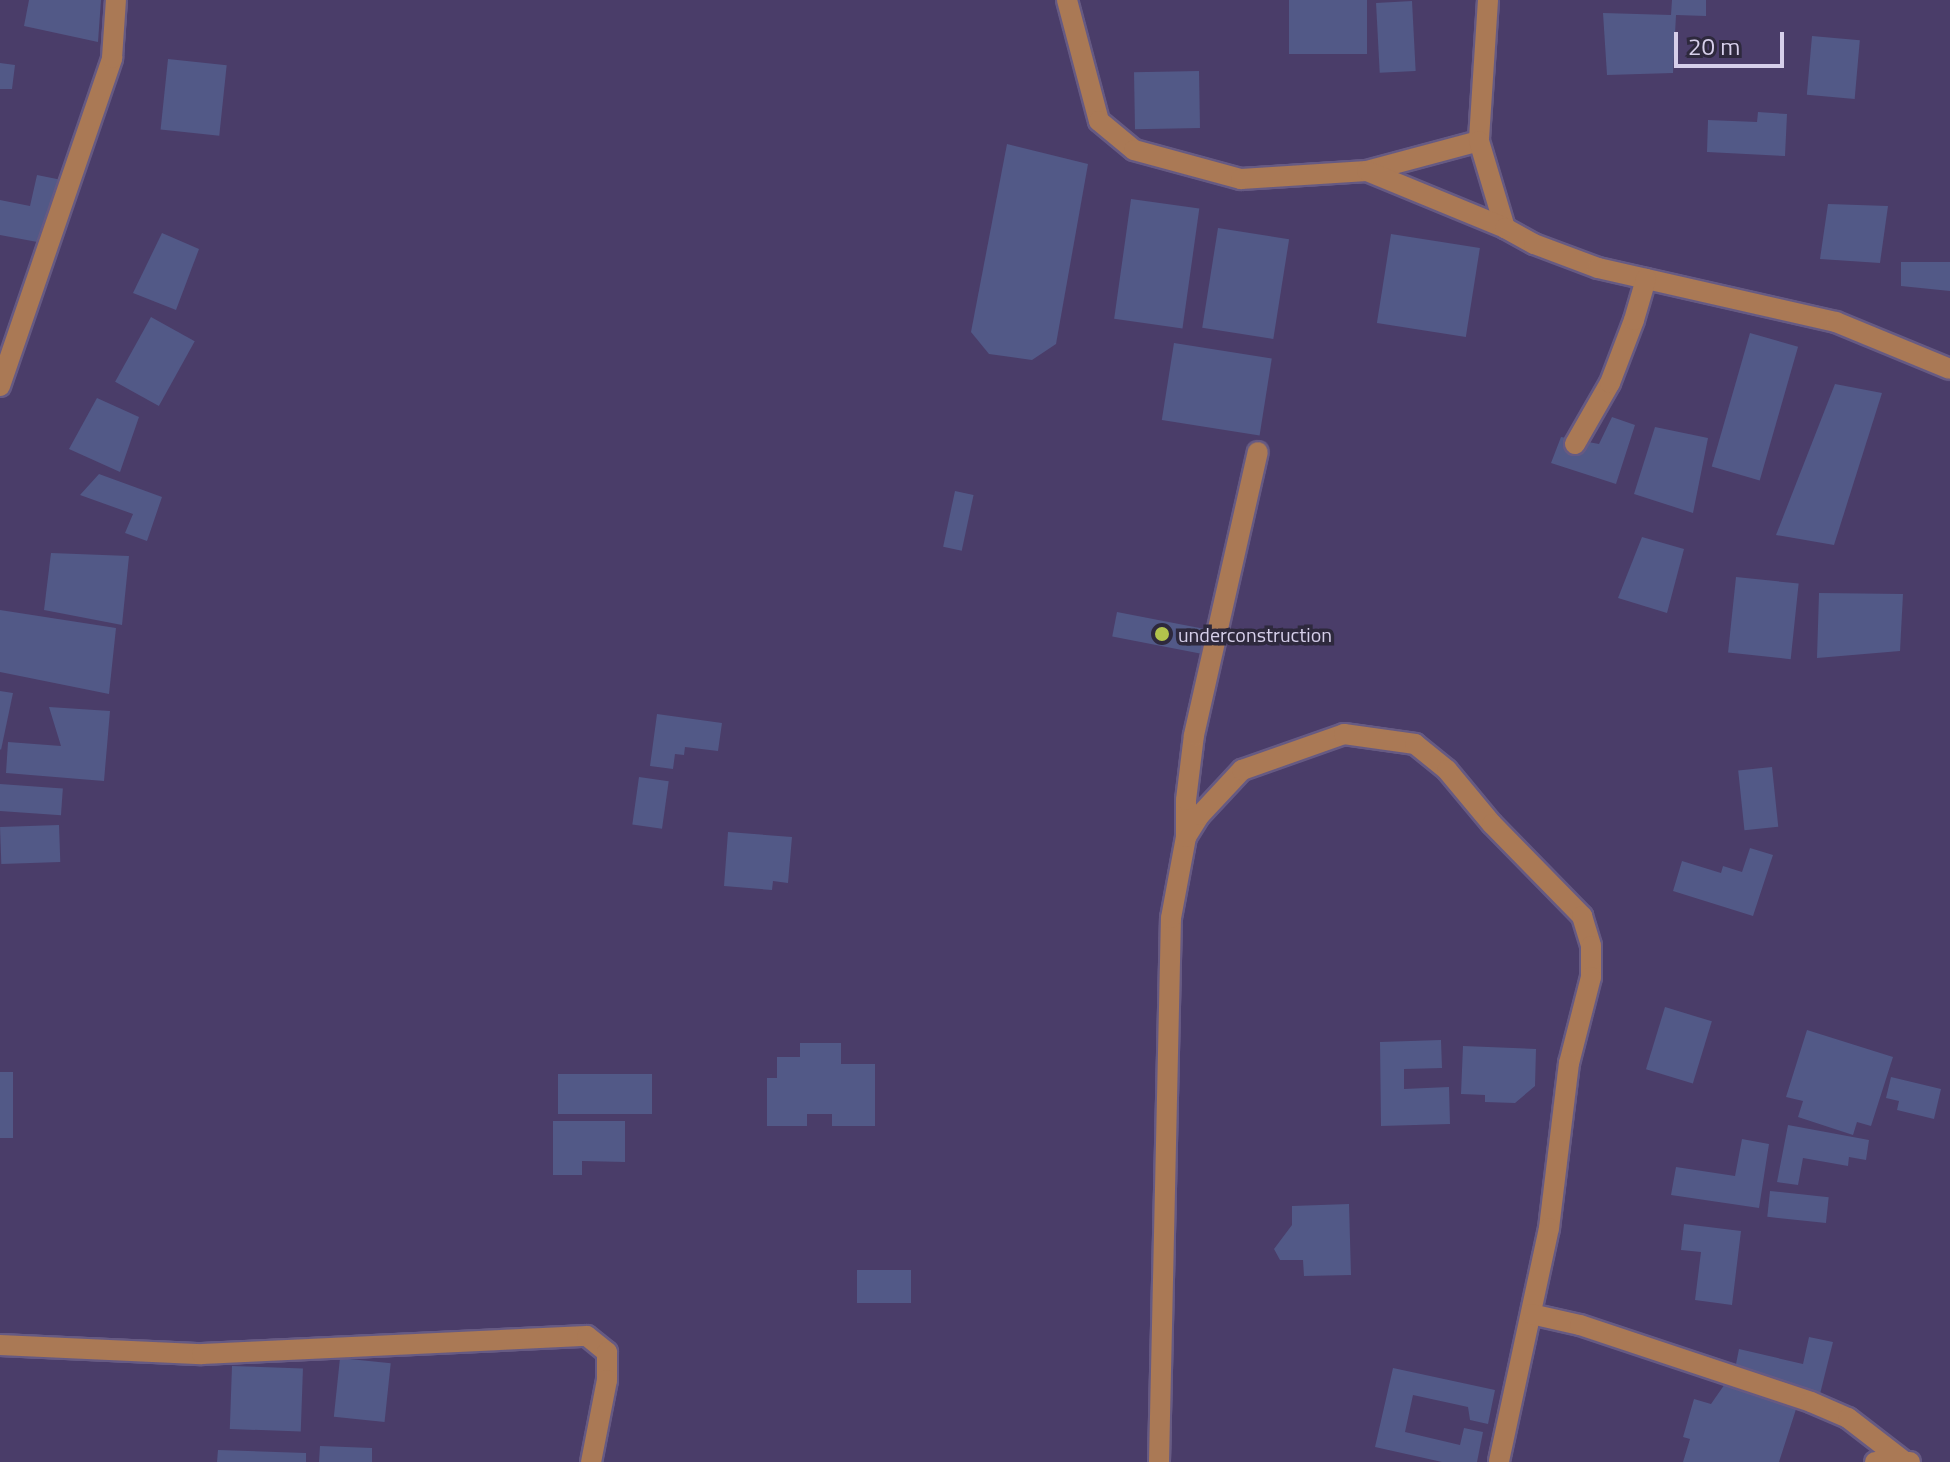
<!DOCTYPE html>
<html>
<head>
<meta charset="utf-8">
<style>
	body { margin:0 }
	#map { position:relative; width:1950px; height:1462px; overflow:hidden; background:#4a3d69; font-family:"Titillium Web",sans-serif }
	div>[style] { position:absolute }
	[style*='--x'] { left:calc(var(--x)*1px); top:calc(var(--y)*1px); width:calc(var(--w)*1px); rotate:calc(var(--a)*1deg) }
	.building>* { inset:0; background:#525987; transform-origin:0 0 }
	.roads { filter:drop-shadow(2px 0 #665a83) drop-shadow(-2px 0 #665a83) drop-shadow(0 2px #665a83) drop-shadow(0 -2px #665a83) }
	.minor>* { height:20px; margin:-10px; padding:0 10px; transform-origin:10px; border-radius:10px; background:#aa7955 }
	.dots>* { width:22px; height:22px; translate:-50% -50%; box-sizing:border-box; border:4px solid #2e293d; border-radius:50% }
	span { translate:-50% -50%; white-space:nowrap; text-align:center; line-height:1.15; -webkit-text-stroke:7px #2e293d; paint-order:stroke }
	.poi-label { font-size:20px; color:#d6cfea }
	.left { translate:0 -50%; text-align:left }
	.scale { position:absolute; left:1674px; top:32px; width:110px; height:36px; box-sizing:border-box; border:4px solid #d6cfea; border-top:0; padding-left:10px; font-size:24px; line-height:28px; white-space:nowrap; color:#d6cfea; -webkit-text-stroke:6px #2e293d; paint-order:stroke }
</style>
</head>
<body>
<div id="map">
	<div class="building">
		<div style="clip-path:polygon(29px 0,101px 0,98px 42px,24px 26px)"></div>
		<div style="left:1289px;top:0;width:78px;height:54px"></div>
		<div style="clip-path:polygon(1672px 0,1706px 0,1706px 16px,1676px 15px,1673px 73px,1607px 75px,1603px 13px,1671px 15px)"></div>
		<div style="left:1412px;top:1px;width:70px;height:36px;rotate:87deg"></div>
		<div style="left:1812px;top:36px;width:48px;height:59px;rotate:5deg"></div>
		<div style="left:168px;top:59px;width:59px;height:71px;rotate:6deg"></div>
		<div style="clip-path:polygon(0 63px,15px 65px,12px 89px,0 89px)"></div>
		<div style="left:1199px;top:71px;width:57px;height:65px;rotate:89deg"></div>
		<div style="clip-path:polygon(1758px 112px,1787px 114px,1785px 156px,1707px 152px,1708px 120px,1757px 122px)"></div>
		<div style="clip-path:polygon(1007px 144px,1088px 164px,1056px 344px,1032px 360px,989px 354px,971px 332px)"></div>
		<div style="clip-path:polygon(37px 175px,62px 180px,48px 244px,0 235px,0 200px,30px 206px)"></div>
		<div style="left:1131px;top:199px;width:69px;height:121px;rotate:8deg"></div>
		<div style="clip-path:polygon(1828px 204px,1888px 206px,1880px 263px,1820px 259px)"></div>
		<div style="left:1218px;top:228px;width:72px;height:101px;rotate:9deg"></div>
		<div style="clip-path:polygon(162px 233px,199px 249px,176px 310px,133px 293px)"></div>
		<div style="left:1391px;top:234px;width:90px;height:90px;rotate:9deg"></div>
		<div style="clip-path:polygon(1901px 262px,1950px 262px,1950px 291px,1901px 286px)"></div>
		<div style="left:151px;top:317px;width:50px;height:74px;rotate:29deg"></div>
		<div style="left:1750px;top:333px;width:50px;height:139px;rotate:16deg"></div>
		<div style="left:1174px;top:343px;width:99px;height:78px;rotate:9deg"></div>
		<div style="clip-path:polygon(1835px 384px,1882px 393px,1834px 545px,1776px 535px)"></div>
		<div style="clip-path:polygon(97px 398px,139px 417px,120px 472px,69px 449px)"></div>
		<div style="clip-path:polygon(1612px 417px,1635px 425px,1616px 484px,1551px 463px,1561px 437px,1599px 444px)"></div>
		<div style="clip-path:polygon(1655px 427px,1708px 438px,1693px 513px,1634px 494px)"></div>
		<div style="clip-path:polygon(99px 474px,162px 497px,147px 541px,125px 533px,133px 514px,80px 495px)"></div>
		<div style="left:955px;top:491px;width:19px;height:57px;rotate:12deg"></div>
		<div style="clip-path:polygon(1642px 537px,1684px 549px,1667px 613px,1618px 598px)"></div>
		<div style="clip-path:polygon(51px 553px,129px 556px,122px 625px,44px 610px)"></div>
		<div style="left:1736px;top:577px;width:63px;height:76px;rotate:6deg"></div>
		<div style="clip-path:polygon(1819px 593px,1903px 594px,1900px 651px,1817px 658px)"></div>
		<div style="clip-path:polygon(0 610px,116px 628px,109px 694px,0 672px)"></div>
		<div style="left:1117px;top:612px;width:96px;height:25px;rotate:11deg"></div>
		<div style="clip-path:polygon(0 691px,13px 693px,1px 750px,0 749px)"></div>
		<div style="clip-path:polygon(49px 707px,110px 711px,104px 781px,6px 773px,8px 742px,61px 746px)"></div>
		<div style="clip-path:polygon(657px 714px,722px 723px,718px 751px,685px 747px,684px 755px,675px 754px,673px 769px,650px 766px)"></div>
		<div style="left:1772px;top:767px;width:60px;height:34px;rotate:84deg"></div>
		<div style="left:639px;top:777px;width:30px;height:48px;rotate:8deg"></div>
		<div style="left:0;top:784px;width:63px;height:27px;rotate:4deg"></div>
		<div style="left:59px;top:825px;width:37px;height:59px;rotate:88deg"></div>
		<div style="clip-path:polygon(728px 832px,792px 837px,788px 883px,773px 881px,772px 890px,724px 886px)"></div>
		<div style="clip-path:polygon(1750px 848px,1773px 855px,1753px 916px,1673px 891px,1682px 861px,1721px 873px,1723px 866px,1742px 872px)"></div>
		<div style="left:1665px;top:1007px;width:49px;height:65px;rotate:17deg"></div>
		<div style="clip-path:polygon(1807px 1030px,1893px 1057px,1871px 1126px,1857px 1122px,1853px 1135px,1798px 1117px,1803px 1101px,1786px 1097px)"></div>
		<div style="clip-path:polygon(1441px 1040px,1442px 1068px,1404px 1069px,1404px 1089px,1449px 1087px,1450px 1124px,1381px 1126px,1380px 1042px)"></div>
		<div style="clip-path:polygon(800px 1043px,841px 1043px,841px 1064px,875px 1064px,875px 1126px,832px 1126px,832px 1114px,807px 1114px,807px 1126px,767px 1126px,767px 1078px,777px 1078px,777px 1057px,800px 1057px)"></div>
		<div style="clip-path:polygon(1463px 1046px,1536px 1049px,1535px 1086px,1515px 1103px,1485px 1102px,1485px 1095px,1461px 1094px)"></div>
		<div style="left:0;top:1072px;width:13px;height:66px"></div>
		<div style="left:652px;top:1074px;width:40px;height:94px;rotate:90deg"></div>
		<div style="clip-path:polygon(1891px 1077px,1941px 1089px,1934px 1119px,1897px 1110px,1899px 1101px,1886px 1098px)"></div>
		<div style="clip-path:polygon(553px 1121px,625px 1121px,625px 1162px,582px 1161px,582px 1175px,553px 1175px)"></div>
		<div style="clip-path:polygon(1788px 1125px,1869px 1140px,1866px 1160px,1849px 1157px,1848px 1166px,1803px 1158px,1798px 1185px,1777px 1182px)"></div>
		<div style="clip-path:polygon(1742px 1139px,1769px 1144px,1759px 1208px,1671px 1195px,1676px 1167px,1735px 1176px)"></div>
		<div style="left:1770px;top:1191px;width:59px;height:26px;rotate:6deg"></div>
		<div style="clip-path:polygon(1349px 1204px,1351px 1275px,1304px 1276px,1303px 1260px,1280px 1260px,1274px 1249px,1292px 1225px,1292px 1206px)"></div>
		<div style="clip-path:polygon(1684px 1224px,1741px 1231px,1732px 1305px,1695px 1300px,1701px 1252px,1681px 1250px)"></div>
		<div style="left:911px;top:1270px;width:33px;height:54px;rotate:90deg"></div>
		<div style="clip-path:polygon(1809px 1337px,1833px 1342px,1820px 1394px,1734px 1374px,1739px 1349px,1803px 1364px)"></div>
		<div style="left:340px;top:1358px;width:51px;height:59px;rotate:6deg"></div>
		<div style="left:232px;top:1366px;width:71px;height:63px;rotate:2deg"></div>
		<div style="clip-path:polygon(1393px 1368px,1495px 1390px,1488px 1424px,1470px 1420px,1468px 1407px,1413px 1395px,1405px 1432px,1460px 1445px,1464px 1428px,1483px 1432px,1477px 1462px,1442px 1462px,1375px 1447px)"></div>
		<div style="clip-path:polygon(1727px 1381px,1798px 1403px,1779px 1462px,1683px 1462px,1690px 1439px,1683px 1437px,1694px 1399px,1711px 1404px)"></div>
		<div style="clip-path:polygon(320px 1446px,372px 1448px,372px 1462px,319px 1462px)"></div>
		<div style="clip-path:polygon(218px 1450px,306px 1453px,306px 1462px,217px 1462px)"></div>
	</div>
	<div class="roads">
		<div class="minor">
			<div style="--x:1067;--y:0;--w:125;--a:75.2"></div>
			<div style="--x:1099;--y:121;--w:45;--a:39.6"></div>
			<div style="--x:1134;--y:150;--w:111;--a:15.2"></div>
			<div style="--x:1241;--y:179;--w:126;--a:-3.6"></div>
			<div style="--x:1367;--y:171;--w:116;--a:-15"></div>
			<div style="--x:1488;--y:0;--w:141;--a:93.7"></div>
			<div style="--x:1479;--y:141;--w:91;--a:73.4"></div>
			<div style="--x:1367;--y:171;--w:149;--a:22.4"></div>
			<div style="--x:1505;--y:228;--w:33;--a:29"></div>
			<div style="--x:1534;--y:244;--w:68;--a:20.6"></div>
			<div style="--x:1598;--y:268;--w:244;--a:12.8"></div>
			<div style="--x:1836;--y:322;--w:123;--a:22.4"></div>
			<div style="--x:0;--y:386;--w:347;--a:-71.1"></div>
			<div style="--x:112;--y:58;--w:58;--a:-86.1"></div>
			<div style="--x:1575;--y:444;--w:70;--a:-60.2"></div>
			<div style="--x:1610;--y:383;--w:67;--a:-69.1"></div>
			<div style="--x:1634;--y:320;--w:43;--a:-73.7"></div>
			<div style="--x:1186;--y:837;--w:26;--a:-58"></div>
			<div style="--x:1200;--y:815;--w:62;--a:-47"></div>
			<div style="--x:1242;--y:770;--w:108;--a:-19.4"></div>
			<div style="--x:1344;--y:734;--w:72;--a:8"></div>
			<div style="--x:1415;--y:744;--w:41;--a:39.1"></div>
			<div style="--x:1447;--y:770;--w:70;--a:50.2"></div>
			<div style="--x:1492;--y:824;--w:129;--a:45.6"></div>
			<div style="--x:1582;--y:916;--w:31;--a:73"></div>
			<div style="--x:1591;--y:946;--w:31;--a:90"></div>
			<div style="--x:1591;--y:977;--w:89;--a:104.3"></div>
			<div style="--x:1569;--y:1063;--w:166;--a:96.9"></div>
			<div style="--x:1549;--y:1228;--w:239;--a:102.1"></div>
			<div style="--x:1531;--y:1314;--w:50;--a:12.7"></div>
			<div style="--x:1580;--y:1325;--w:243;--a:18.4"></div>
			<div style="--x:1811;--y:1402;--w:40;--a:23.4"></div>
			<div style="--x:1848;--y:1418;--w:72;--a:37.7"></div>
			<div style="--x:0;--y:1345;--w:202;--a:2.6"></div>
			<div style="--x:202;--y:1354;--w:385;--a:-2.7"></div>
			<div style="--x:587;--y:1336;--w:26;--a:39"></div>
			<div style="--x:607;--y:1352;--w:28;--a:90"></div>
			<div style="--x:607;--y:1380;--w:84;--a:101"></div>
			<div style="--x:1159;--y:1462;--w:544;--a:-88.74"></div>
			<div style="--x:1171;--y:918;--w:82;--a:-79.5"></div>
			<div style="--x:1186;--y:837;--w:37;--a:-90"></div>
			<div style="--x:1186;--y:800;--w:65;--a:-83"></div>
			<div style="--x:1194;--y:735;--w:290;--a:-77.3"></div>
			<div style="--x:1875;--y:1462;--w:35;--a:0"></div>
		</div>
	</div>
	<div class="dots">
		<div style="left:1162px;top:634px;background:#b2c34c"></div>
	</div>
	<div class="poi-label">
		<span class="left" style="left:1178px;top:634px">underconstruction</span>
	</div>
	<div class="scale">20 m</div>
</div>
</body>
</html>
